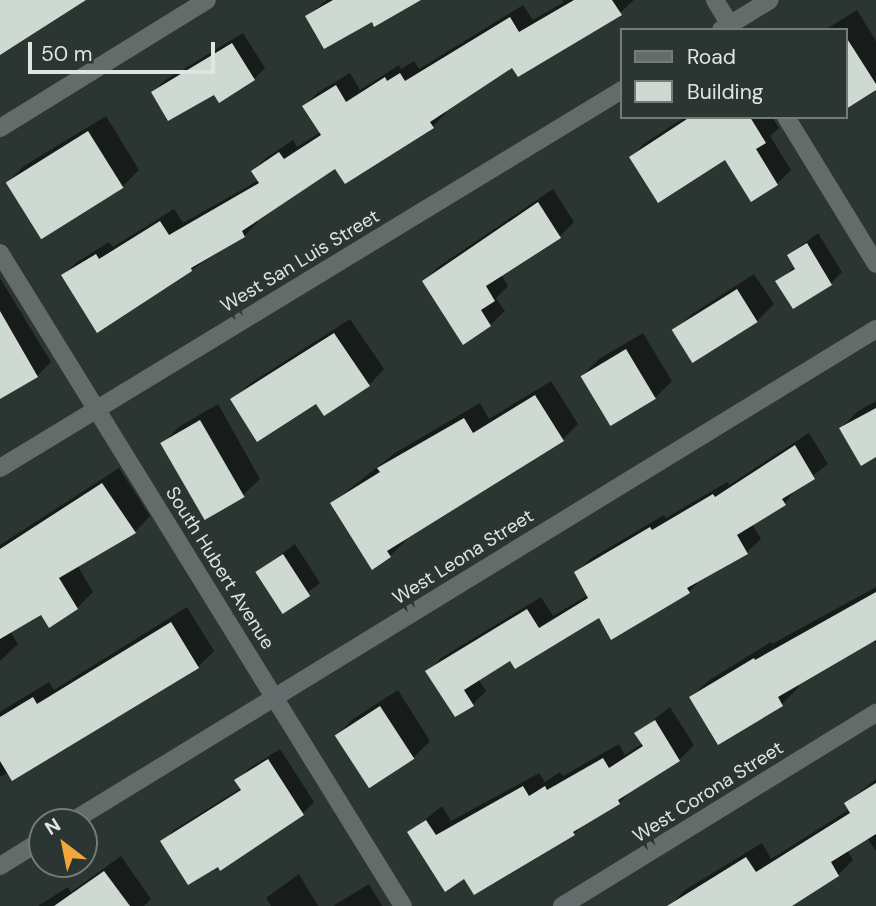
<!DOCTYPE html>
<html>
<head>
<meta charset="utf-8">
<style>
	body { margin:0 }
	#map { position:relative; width:876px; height:906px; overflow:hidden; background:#2b3633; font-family:"DM Sans",sans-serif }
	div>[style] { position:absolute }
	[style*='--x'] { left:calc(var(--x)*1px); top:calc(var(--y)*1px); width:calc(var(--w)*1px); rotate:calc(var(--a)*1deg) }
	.shadow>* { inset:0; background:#0007 }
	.building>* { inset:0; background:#ced9d1; transform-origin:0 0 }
	.minor>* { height:18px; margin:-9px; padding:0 9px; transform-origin:9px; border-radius:9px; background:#656b6b }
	span { translate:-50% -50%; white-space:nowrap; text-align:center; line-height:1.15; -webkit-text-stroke:7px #2b3633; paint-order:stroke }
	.street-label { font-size:19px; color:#dee5e2 }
	.legend { position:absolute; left:620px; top:28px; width:228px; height:91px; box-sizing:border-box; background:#2b3633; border:2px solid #737c79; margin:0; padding:9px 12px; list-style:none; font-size:21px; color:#dee5e2 }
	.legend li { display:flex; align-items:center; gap:14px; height:35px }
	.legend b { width:35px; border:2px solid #737c79 }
	.north { position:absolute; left:28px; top:808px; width:70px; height:70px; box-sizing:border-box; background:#2b3633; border:2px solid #737c79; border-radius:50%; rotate:328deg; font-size:19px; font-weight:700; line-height:28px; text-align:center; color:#dee5e2 }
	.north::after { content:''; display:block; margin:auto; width:24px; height:32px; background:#efa73d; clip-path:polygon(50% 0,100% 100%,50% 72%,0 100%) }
	.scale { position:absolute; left:28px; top:42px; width:187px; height:32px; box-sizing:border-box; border:4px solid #dee5e2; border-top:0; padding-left:9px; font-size:21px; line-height:24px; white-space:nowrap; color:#dee5e2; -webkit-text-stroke:5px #2b3633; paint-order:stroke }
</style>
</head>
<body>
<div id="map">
	<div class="shadow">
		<div style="clip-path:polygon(327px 0,417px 0,372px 20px,307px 16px)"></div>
		<div style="clip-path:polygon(562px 0,634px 0,620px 13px,513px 66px,444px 110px,446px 113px,433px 126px,335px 167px,256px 220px,258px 222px,244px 236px,191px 270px,63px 275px,77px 262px,109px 242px,113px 247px,174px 209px,183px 223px,259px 180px,253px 171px,266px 158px,293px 140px,297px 147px,321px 132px,304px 106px,317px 93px,350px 73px,360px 90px,399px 65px,401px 69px,414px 61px,419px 69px,523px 5px,533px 20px,564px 2px)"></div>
		<div style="clip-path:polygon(857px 10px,876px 41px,876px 88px,846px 107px,846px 30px,825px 30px)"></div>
		<div style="clip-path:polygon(243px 33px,265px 68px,254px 79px,153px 93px,164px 81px)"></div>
		<div style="clip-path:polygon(106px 116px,139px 170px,122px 187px,7px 183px,24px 166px)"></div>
		<div style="clip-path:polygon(685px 117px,772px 117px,779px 128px,770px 136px,791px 170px,777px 184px,752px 200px,725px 158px,631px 157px,645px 143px)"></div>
		<div style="clip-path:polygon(553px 189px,574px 222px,560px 236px,501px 274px,508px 286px,496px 298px,505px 311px,490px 325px,424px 281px,438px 267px)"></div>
		<div style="clip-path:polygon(818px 233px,842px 272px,831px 283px,778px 281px,796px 266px,789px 255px)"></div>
		<div style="clip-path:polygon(754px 274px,774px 304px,757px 321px,675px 330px,692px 314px)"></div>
		<div style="clip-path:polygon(0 278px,51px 362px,37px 376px,0 397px)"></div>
		<div style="clip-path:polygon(350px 319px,384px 369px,369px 385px,317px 402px,232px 400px,248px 385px)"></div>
		<div style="clip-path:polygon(643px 333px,672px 381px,655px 398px,612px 423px,583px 375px,599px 359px)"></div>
		<div style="clip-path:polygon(551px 381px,578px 424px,562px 440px,404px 538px,406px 540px,390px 556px,372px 568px,332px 503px,395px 453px,480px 403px,489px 419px)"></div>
		<div style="clip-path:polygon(876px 401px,876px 455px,841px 428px,858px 411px)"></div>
		<div style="clip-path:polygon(218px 404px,260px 479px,243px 495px,205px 518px,162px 444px,179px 427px)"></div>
		<div style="clip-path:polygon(809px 433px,828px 464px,797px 488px,784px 504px,752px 524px,761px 539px,747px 552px,702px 578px,689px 592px,599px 615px,510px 658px,478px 679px,486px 691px,473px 704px,428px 672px,441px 658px,541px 597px,553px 616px,588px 595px,576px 573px,590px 559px,664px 515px,666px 518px,727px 482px,729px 485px)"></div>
		<div style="clip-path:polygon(119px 468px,150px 516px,135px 532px,77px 565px,93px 592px,77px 608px,50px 625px,42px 612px,10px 631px,18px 644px,0 661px,0 545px)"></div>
		<div style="clip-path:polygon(295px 544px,320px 583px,282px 612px,257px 572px)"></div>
		<div style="clip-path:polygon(876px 587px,876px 644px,873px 640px,797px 684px,799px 687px,782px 704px,719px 743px,691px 697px,708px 681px,771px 642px,772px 644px)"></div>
		<div style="clip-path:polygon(187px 607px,214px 651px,198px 667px,0 777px,0 712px,49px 682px,54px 690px)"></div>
		<div style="clip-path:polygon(398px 690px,430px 741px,413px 758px,369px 786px,336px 736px,353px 719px)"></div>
		<div style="clip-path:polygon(670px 707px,694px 745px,679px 760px,633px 789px,619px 803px,585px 823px,574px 834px,465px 877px,409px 833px,442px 806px,451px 821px,539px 773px,545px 782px,560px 772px,563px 776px,619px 744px,625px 755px,643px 743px,637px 733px)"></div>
		<div style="clip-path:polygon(280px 749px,314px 802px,303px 813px,221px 868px,218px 864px,163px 841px,174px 830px,241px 788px,236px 781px,248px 769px)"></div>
		<div style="clip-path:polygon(876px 779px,876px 851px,867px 838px,847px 850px,853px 860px,838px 875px,798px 900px,778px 906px,671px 905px,685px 890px,762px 843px,771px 859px,850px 809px,846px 803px)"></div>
		<div style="clip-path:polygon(121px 856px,151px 899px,144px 906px,38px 906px,68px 887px,71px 892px)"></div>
		<div style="clip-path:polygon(299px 874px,318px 906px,271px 906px,266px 898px)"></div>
		<div style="clip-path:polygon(369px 884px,382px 906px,333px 906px)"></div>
	</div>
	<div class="building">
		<div style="clip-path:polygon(0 0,86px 0,0 55px)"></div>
		<div style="clip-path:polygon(333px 0,421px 0,374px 27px,372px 22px,324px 49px,305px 16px)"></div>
		<div style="clip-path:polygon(574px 0,612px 0,622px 15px,518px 77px,512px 68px,430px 122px,434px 128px,345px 184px,335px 169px,242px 231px,245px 237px,191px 268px,192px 271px,97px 333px,61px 275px,96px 254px,99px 259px,160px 221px,169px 235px,259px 183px,251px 171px,279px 152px,284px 159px,321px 135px,302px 106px,336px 85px,346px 102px,385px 77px,387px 81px,400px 73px,405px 81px,510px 17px,519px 32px)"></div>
		<div style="clip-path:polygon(846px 37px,876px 84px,876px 90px,846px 109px)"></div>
		<div style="clip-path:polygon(232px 43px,255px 80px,219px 103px,214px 95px,168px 121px,151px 92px)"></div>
		<div style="clip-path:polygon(690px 117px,750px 117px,766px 143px,756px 149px,778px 185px,751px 202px,725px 160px,658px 203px,629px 157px)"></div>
		<div style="left:88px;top:131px;width:67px;height:97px;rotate:58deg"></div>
		<div style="clip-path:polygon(538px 202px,561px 238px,486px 286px,495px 301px,481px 310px,491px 326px,463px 345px,422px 281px)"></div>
		<div style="clip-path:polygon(807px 243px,832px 285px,793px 309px,775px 281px,795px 269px,787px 255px)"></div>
		<div style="left:737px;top:289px;width:39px;height:77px;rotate:58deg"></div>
		<div style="clip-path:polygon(0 311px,38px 377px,0 399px)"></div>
		<div style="clip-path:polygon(334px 333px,370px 386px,324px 416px,316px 404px,257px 442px,230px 399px)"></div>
		<div style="left:626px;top:349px;width:58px;height:53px;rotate:59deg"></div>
		<div style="clip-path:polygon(535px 395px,564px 441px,387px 551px,391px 557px,372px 570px,330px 503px,380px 472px,377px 468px,464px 418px,473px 433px)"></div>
		<div style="clip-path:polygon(876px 408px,876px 457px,861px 466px,839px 428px)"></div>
		<div style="left:200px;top:420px;width:89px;height:46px;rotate:60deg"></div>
		<div style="clip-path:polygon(795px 445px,815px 479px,782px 499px,786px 505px,737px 535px,748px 554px,687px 588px,690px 593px,611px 640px,599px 618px,515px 669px,510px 661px,464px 690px,474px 706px,455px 717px,425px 671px,527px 609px,539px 628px,588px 598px,574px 572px,650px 527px,652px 530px,713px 494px,715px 497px)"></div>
		<div style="clip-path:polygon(102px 483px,136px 533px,59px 578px,78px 609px,49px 628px,41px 615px,0 639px,0 549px)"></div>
		<div style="left:283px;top:554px;width:50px;height:33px;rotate:57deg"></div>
		<div style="clip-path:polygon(876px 592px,876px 640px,778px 697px,783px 706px,718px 745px,689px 697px,754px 658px,755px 660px)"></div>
		<div style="clip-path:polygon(171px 622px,199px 668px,12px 781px,0 761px,0 717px,33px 697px,37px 704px)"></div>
		<div style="left:380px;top:706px;width:63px;height:54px;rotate:57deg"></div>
		<div style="clip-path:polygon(655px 720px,680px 761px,618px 800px,620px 804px,573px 832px,575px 835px,474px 895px,464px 879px,445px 892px,407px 832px,426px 820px,436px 835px,523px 786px,529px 796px,545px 786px,547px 790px,603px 758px,609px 768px,643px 746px,634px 733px)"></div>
		<div style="clip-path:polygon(268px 759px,304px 815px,220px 871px,218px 867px,188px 885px,160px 841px,241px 790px,234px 780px)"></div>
		<div style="clip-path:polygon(876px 783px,876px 834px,831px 862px,839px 876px,792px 906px,667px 906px,746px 857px,756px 872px,850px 813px,844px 803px)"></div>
		<div style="clip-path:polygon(104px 871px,130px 906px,54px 906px)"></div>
	</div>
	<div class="minor">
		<div style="--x:715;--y:0;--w:35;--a:59"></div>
		<div style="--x:721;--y:30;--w:57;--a:-31.5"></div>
		<div style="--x:786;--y:117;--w:172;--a:58.5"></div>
		<div style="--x:0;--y:128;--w:243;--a:-31.7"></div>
		<div style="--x:0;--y:253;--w:767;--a:58.32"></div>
		<div style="--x:0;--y:468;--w:728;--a:-31.29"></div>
		<div style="--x:71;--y:822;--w:944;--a:-31.48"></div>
		<div style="--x:0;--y:866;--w:49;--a:-31.8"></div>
		<div style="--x:562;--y:906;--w:369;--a:-31.6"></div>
	</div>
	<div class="street-label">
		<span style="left:300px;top:261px;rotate:-31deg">West San Luis Street</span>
		<span style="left:463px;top:557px;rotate:-32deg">West Leona Street</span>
		<span style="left:220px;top:568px;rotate:58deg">South Hubert Avenue</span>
		<span style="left:708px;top:792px;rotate:-32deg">West Corona Street</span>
	</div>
	<ul class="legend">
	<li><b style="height:9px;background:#656b6b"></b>Road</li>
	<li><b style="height:19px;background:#ced9d1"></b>Building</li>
	</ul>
	<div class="north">N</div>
	<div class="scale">50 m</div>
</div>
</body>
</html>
